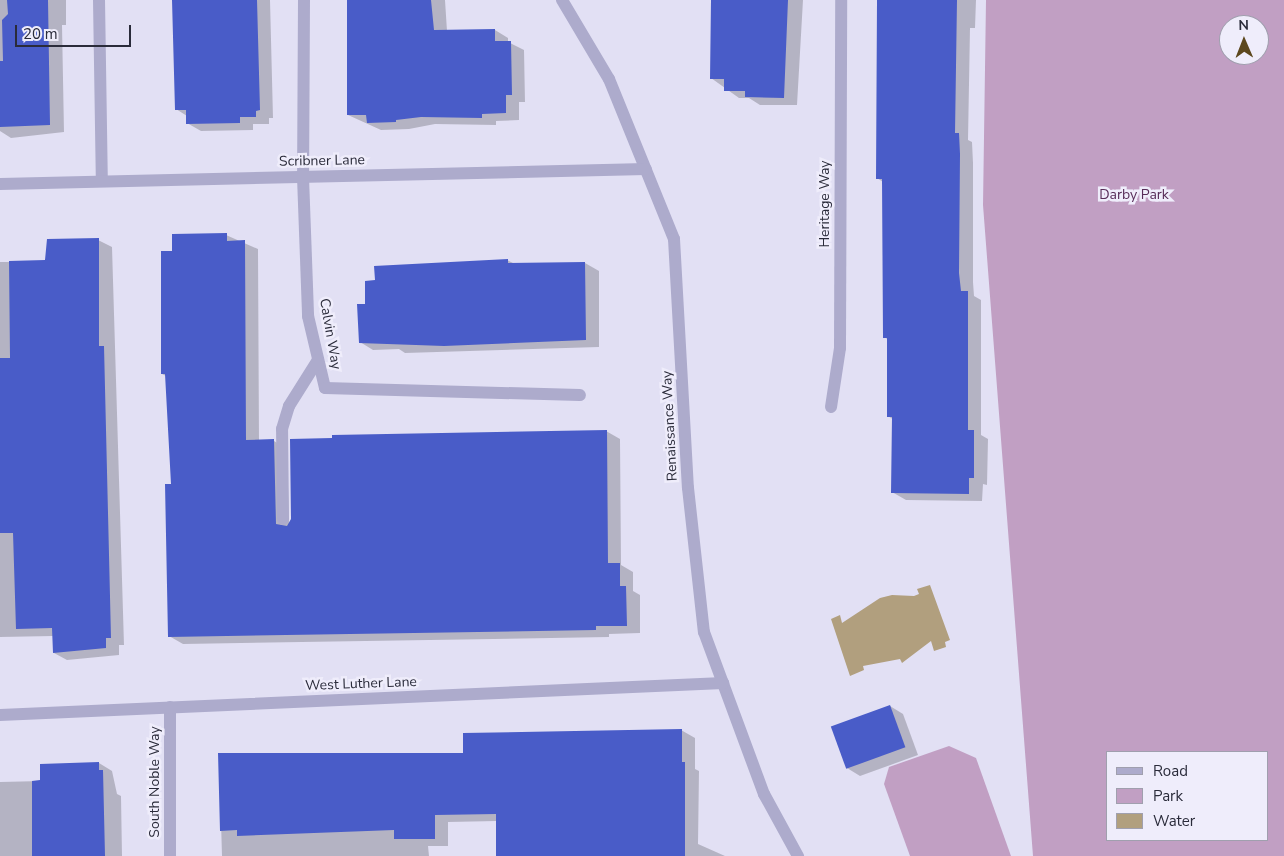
<!DOCTYPE html>
<html>
<head>
<meta charset="utf-8">
<style>
	body { margin:0 }
	#map { position:relative; width:1284px; height:856px; overflow:hidden; background:#e2e0f4; font-family:"Nunito Sans",sans-serif }
	div>[style] { position:absolute }
	[style*='--x'] { left:calc(var(--x)*1px); top:calc(var(--y)*1px); width:calc(var(--w)*1px); rotate:calc(var(--a)*1deg) }
	.green>* { inset:0; background:#c19fc3 }
	.water>* { inset:0; background:#b19f7e }
	.shadow>* { inset:0; background:#0003 }
	.building>* { inset:0; background:#495cc8; transform-origin:0 0 }
	.minor>* { height:12px; margin:-6px; padding:0 6px; transform-origin:6px; border-radius:6px; background:#adabcc }
	span { translate:-50% -50%; white-space:nowrap; text-align:center; line-height:1.15; -webkit-text-stroke:5px #efedfb; paint-order:stroke }
	.street-label { font-size:14px; color:#2a2b3a }
	.park-label { font-size:14px; color:#582d59 }
	.legend { position:absolute; left:1106px; top:751px; width:162px; height:90px; box-sizing:border-box; background:#efedfb; border:1px solid #a09fae; margin:0; padding:6px 9px; list-style:none; font-size:15px; color:#2a2b3a }
	.legend li { display:flex; align-items:center; gap:10px; height:25px }
	.legend b { width:25px; border:1px solid #a09fae }
	.north { position:absolute; left:1219px; top:15px; width:50px; height:50px; box-sizing:border-box; background:#efedfb; border:1px solid #a09fae; border-radius:50%; rotate:359deg; font-size:14px; font-weight:700; line-height:20px; text-align:center; color:#2a2b3a }
	.north::after { content:''; display:block; margin:auto; width:18px; height:22px; background:#5d481e; clip-path:polygon(50% 0,100% 100%,50% 72%,0 100%) }
	.scale { position:absolute; left:15px; top:25px; width:116px; height:22px; box-sizing:border-box; border:2px solid #2a2b3a; border-top:0; padding-left:6px; font-size:15px; line-height:18px; white-space:nowrap; color:#2a2b3a; -webkit-text-stroke:4px #efedfb; paint-order:stroke }
</style>
</head>
<body>
<div id="map">
	<div class="green">
		<div style="clip-path:polygon(evenodd,986px 0,1284px 0,1284px 856px,1033px 856px,983px 205px,986px 0,1229px 25px,1259px 25px,1259px 55px,1229px 55px,1229px 25px,986px 0,1268px 752px,1268px 840px,1108px 840px,1108px 752px,1268px 752px)"></div>
		<div style="clip-path:polygon(949px 746px,976px 758px,1011px 856px,910px 856px,884px 784px,889px 767px)"></div>
	</div>
	<div class="water">
		<div style="clip-path:polygon(930px 585px,950px 640px,945px 642px,946px 647px,934px 651px,931px 641px,902px 663px,900px 659px,863px 666px,864px 670px,850px 676px,831px 619px,840px 615px,842px 623px,880px 598px,892px 595px,914px 596px,919px 594px,917px 589px)"></div>
	</div>
	<div class="shadow">
		<div style="clip-path:polygon(0 0,66px 0,66px 25px,62px 25px,64px 132px,11px 138px,0 131px)"></div>
		<div style="clip-path:polygon(173px 0,270px 0,273px 118px,269px 118px,269px 124px,253px 124px,253px 130px,201px 131px,187px 123px,187px 116px,176px 109px)"></div>
		<div style="clip-path:polygon(348px 0,445px 0,447px 31px,495px 30px,508px 38px,508px 42px,524px 50px,525px 102px,519px 102px,519px 120px,496px 121px,496px 125px,435px 124px,409px 129px,381px 130px,348px 115px)"></div>
		<div style="clip-path:polygon(711px 0,803px 0,797px 105px,760px 105px,749px 98px,739px 98px,711px 78px)"></div>
		<div style="clip-path:polygon(878px 0,976px 0,975px 28px,970px 28px,968px 140px,972px 142px,973px 163px,973px 282px,974px 296px,981px 300px,981px 435px,988px 439px,987px 485px,983px 484px,982px 501px,906px 500px,892px 492px,894px 420px,888px 416px,889px 340px,884px 337px,883px 182px,877px 178px)"></div>
		<div style="clip-path:polygon(226px 235px,258px 249px,259px 441px,274px 441px,287px 449px,289px 524px,606px 431px,620px 439px,621px 565px,633px 572px,633px 591px,640px 595px,640px 633px,609px 634px,609px 637px,183px 644px,169px 636px,172px 486px,166px 376px,162px 374px,174px 252px)"></div>
		<div style="clip-path:polygon(98px 240px,112px 247px,124px 645px,119px 645px,119px 655px,67px 660px,54px 653px,53px 636px,0 637px,0 262px,46px 262px)"></div>
		<div style="clip-path:polygon(507px 260px,515px 264px,585px 263px,599px 271px,599px 347px,405px 353px,399px 349px,373px 350px,360px 342px,366px 305px)"></div>
		<div style="clip-path:polygon(890px 706px,903px 714px,918px 755px,860px 776px,847px 768px)"></div>
		<div style="clip-path:polygon(681px 730px,695px 738px,695px 769px,699px 771px,698px 844px,725px 856px,497px 856px,497px 821px,448px 822px,448px 846px,428px 846px,429px 856px,222px 856px,219px 754px,465px 754px)"></div>
		<div style="clip-path:polygon(99px 763px,112px 771px,117px 794px,121px 796px,122px 856px,0 856px,0 782px,42px 781px)"></div>
	</div>
	<div class="building">
		<div style="clip-path:polygon(7px 0,48px 0,50px 125px,0 127px,0 61px,3px 61px,2px 20px,8px 14px)"></div>
		<div style="clip-path:polygon(172px 0,257px 0,260px 110px,256px 111px,256px 117px,240px 117px,240px 123px,186px 124px,186px 110px,175px 110px)"></div>
		<div style="clip-path:polygon(347px 0,431px 0,434px 30px,495px 29px,495px 41px,511px 41px,512px 95px,506px 95px,506px 113px,482px 114px,482px 118px,421px 117px,396px 120px,396px 122px,367px 123px,366px 115px,347px 115px)"></div>
		<div style="clip-path:polygon(711px 0,788px 0,784px 98px,745px 97px,745px 91px,724px 91px,724px 79px,710px 79px)"></div>
		<div style="clip-path:polygon(877px 0,957px 0,955px 133px,959px 133px,960px 154px,959px 273px,961px 291px,968px 291px,968px 430px,974px 430px,974px 478px,969px 478px,969px 494px,891px 493px,892px 417px,887px 417px,887px 338px,883px 338px,882px 179px,876px 179px)"></div>
		<div style="clip-path:polygon(227px 233px,227px 241px,245px 240px,246px 440px,274px 439px,276px 524px,287px 526px,291px 519px,290px 439px,332px 438px,332px 435px,607px 430px,608px 563px,620px 563px,620px 586px,626px 586px,627px 626px,596px 626px,596px 630px,168px 637px,165px 484px,171px 484px,165px 374px,161px 374px,161px 251px,172px 251px,172px 234px)"></div>
		<div style="clip-path:polygon(99px 238px,99px 346px,104px 346px,111px 638px,106px 638px,106px 648px,53px 653px,52px 628px,16px 629px,13px 533px,0 533px,0 358px,10px 358px,9px 261px,45px 260px,47px 239px)"></div>
		<div style="clip-path:polygon(508px 259px,508px 263px,585px 262px,586px 340px,444px 346px,359px 343px,357px 304px,365px 304px,365px 281px,375px 280px,374px 266px)"></div>
		<div style="left:890px;top:705px;width:45px;height:63px;rotate:70deg"></div>
		<div style="clip-path:polygon(682px 729px,682px 762px,685px 762px,685px 856px,496px 856px,496px 814px,435px 815px,435px 839px,394px 839px,394px 830px,237px 836px,237px 830px,220px 831px,218px 753px,463px 753px,463px 733px)"></div>
		<div style="clip-path:polygon(99px 762px,99px 770px,103px 770px,105px 856px,32px 856px,32px 781px,40px 780px,40px 764px)"></div>
	</div>
	<div class="minor">
		<div style="--x:99;--y:0;--w:181;--a:89.1"></div>
		<div style="--x:304;--y:0;--w:177;--a:90.3"></div>
		<div style="--x:303;--y:177;--w:139;--a:87.9"></div>
		<div style="--x:308;--y:316;--w:74;--a:76.7"></div>
		<div style="--x:325;--y:388;--w:255;--a:1.6"></div>
		<div style="--x:562;--y:0;--w:92;--a:59.3"></div>
		<div style="--x:609;--y:79;--w:173;--a:67.9"></div>
		<div style="--x:674;--y:239;--w:249;--a:86.8"></div>
		<div style="--x:688;--y:488;--w:145;--a:83.7"></div>
		<div style="--x:704;--y:632;--w:173;--a:69.7"></div>
		<div style="--x:764;--y:794;--w:71;--a:61.3"></div>
		<div style="--x:0;--y:184;--w:646;--a:-1.33"></div>
		<div style="--x:831;--y:407;--w:60;--a:-81.3"></div>
		<div style="--x:840;--y:348;--w:348;--a:-89.8"></div>
		<div style="--x:283;--y:519;--w:90;--a:-90.6"></div>
		<div style="--x:282;--y:429;--w:24;--a:-73"></div>
		<div style="--x:289;--y:406;--w:54;--a:-57.8"></div>
		<div style="--x:170;--y:707;--w:149;--a:90"></div>
		<div style="--x:0;--y:715;--w:724;--a:-2.53"></div>
	</div>
	<div class="street-label">
		<span style="left:322px;top:161px;rotate:-1deg">Scribner Lane</span>
		<span style="left:825px;top:204px;rotate:-90deg">Heritage Way</span>
		<span style="left:330px;top:334px;rotate:80deg">Calvin Way</span>
		<span style="left:670px;top:426px;rotate:-93deg">Renaissance Way</span>
		<span style="left:361px;top:684px;rotate:-2deg">West Luther Lane</span>
		<span style="left:155px;top:782px;rotate:-90deg">South Noble Way</span>
	</div>
	<div class="park-label">
		<span style="left:1134px;top:195px">Darby Park</span>
	</div>
	<ul class="legend">
	<li><b style="height:6px;background:#adabcc"></b>Road</li>
	<li><b style="height:14px;background:#c19fc3"></b>Park</li>
	<li><b style="height:14px;background:#b19f7e"></b>Water</li>
	</ul>
	<div class="north">N</div>
	<div class="scale">20 m</div>
</div>
</body>
</html>
